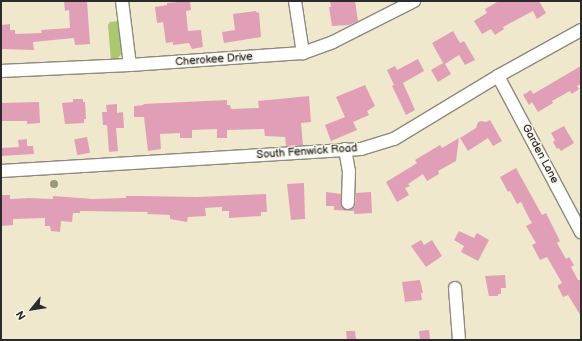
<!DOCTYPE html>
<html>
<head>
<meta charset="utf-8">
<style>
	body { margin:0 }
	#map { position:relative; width:582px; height:341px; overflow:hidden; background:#efe8cd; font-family:"Balsamiq Sans",sans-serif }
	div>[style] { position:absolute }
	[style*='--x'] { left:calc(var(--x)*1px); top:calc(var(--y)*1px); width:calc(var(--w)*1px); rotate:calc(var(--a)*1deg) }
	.green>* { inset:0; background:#abc86f }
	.building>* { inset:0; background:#e09fb6; transform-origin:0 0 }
	.roads { filter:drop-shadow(1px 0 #8d8a7c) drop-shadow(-1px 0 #8d8a7c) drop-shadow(0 1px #8d8a7c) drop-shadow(0 -1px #8d8a7c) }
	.minor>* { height:12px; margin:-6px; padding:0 6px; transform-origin:6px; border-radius:6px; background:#fff }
	.trees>* { width:8px; height:8px; margin:-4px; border-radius:50%; background:#989a7f }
	span { translate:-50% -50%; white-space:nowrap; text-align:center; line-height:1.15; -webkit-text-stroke:3px #fbf7ec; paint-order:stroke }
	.street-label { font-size:11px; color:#2b2b2b }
	.frame { position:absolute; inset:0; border:2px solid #2b2b2b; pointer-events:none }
	.north { position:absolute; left:12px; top:289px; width:40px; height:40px; -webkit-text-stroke:3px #fbf7ec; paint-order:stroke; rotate:240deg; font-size:11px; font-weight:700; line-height:16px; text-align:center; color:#2b2b2b }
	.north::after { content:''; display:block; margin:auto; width:14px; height:18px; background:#2b2b2b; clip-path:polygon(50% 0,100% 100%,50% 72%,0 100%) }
</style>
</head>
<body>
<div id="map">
	<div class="green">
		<div style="clip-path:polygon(118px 21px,122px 53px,117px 59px,111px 61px,108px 25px,110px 22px)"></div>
	</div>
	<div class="building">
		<div style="clip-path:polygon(64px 1px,87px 1px,90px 44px,75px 45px,74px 38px,33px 42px,34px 50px,1px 49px,1px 25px,10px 24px,10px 30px,15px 30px,15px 34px,42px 33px,41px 30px,70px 28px,69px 10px,65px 11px)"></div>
		<div style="clip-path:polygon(190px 1px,191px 10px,186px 11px,188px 31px,201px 30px,203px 47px,192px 49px,189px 43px,173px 45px,173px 42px,166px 43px,163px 22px,157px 23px,155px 7px,167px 5px,167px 3px)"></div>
		<div style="clip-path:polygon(330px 1px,355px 1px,358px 21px,349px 25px,332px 26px,329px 7px,331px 7px)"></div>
		<div style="clip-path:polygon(499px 1px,539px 1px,546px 13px,537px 19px,533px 11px,503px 27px,504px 29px,495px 35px,491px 29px,482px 34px,474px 21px,487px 13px,485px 9px)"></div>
		<div style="clip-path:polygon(256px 11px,257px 13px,259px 12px,261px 37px,224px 43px,222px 32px,235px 30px,233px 14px)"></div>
		<div style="clip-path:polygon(453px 31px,460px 43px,464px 41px,475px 60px,465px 65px,459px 55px,445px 64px,451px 74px,438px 82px,431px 70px,443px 63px,432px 43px)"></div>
		<div style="clip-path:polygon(418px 59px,424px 71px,403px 83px,415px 110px,406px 115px,392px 86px,394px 85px,387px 70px,395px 66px,397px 70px)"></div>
		<div style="clip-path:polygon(581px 66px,581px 84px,577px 86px,579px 89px,572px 94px,570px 91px,552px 101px,553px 103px,538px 112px,532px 102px,529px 105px,523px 95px,531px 90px,533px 94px)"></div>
		<div style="clip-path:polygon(365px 85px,375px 106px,367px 111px,369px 115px,353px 122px,357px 130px,331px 141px,325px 125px,345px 117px,336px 97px)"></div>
		<div style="clip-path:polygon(309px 96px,311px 122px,301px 123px,303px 145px,286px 146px,285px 137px,265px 136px,264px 129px,227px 130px,227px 138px,217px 138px,217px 129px,192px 130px,192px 138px,180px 138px,180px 133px,160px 134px,161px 149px,148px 151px,144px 117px,134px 117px,134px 106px,144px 105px,143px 104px,227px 100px,227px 105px,230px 105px,231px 109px,259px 108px,258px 101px)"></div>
		<div style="clip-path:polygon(73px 99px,83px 99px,83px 102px,85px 102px,86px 119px,84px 119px,84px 123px,65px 124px,62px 103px,73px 102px)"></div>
		<div style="clip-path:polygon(39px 102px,40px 123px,27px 124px,27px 121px,1px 121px,1px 103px)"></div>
		<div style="clip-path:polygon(117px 104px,117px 113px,123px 112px,124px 128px,116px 128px,118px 151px,109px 152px,107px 125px,103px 125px,102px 112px,107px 112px,106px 105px)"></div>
		<div style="clip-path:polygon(490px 120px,502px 141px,493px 146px,488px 138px,468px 151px,460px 138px,476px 128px,478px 122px,481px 121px,486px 122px)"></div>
		<div style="clip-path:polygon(564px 126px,574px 143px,561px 151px,559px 148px,557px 149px,553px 142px,555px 140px,551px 133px)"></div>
		<div style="left:87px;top:137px;width:16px;height:13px;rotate:79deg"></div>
		<div style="clip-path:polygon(459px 138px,456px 161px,438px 171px,439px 174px,427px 181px,423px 174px,408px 184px,410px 186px,405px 188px,409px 195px,397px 202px,386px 182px,414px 165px,417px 163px,415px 160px,440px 145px,442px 148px)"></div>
		<div style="clip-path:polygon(27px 139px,27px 146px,33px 146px,34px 154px,1px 156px,1px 148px,19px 147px,18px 140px)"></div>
		<div style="clip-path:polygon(516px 168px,542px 215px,546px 213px,560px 241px,557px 243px,566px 259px,569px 257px,574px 265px,571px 267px,578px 280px,581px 280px,581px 316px,568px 295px,563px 297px,558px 287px,558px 285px,562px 283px,547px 257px,540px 260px,532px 245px,536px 243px,526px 226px,532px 223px,529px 218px,521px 202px,517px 204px,510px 191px,508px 192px,500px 177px)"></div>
		<div style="clip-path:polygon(304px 183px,305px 219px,291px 220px,287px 184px)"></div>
		<div style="clip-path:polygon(326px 192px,341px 194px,341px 206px,348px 210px,355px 207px,356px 193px,371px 192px,372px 213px,354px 214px,354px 211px,334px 210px,334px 206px,326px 206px)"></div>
		<div style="clip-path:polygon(266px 194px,267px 212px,261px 212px,261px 216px,229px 218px,229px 211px,222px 211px,222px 207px,205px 208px,206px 216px,188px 217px,187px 222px,170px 219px,170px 215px,147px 214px,148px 212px,80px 211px,80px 213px,73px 213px,72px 222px,61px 221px,60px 232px,51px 231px,50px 226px,45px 226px,45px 218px,13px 219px,13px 225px,1px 226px,1px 195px,10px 195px,10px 199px,29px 198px,53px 199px,53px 196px,93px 199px,126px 198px,126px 196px,141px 196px,196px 197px)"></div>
		<div style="clip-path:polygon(459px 231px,474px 238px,477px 233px,489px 240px,478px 261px,461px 252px,464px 246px,454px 240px)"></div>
		<div style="clip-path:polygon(421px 240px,424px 245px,432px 240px,442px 256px,426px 267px,411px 246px)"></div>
		<div style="clip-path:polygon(505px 275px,506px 288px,501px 288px,501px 294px,498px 294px,498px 296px,489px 296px,485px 276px)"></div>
		<div style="clip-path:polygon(420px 280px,423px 293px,421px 293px,422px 300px,405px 302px,402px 282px)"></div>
		<div style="left:429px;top:330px;width:10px;height:10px;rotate:84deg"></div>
		<div style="clip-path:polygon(346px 331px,355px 331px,356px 340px,347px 340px)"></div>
	</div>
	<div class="roads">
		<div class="minor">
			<div style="--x:122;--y:1;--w:64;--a:82.9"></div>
			<div style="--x:295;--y:1;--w:53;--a:81.3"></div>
			<div style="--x:1;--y:71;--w:129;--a:-2.7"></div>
			<div style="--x:130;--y:65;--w:173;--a:-4"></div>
			<div style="--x:303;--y:53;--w:32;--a:-20"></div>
			<div style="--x:333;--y:42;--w:91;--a:-26.8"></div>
			<div style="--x:498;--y:76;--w:177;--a:62"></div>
			<div style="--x:345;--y:149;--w:22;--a:80"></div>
			<div style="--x:349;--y:171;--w:32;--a:92"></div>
			<div style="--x:1;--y:171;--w:361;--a:-3.5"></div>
			<div style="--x:361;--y:149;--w:34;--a:-17"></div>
			<div style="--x:394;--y:139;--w:122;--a:-31.2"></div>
			<div style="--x:498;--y:76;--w:95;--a:-29"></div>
			<div style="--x:455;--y:288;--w:52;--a:85.6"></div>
		</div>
	</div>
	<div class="trees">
		<div style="left:54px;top:184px"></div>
	</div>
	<div class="street-label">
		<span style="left:214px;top:60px;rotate:-4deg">Cherokee Drive</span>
		<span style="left:307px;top:152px;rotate:-4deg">South Fenwick Road</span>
		<span style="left:540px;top:154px;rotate:62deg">Garden Lane</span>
	</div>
	<div class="frame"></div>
	<div class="north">N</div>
</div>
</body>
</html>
